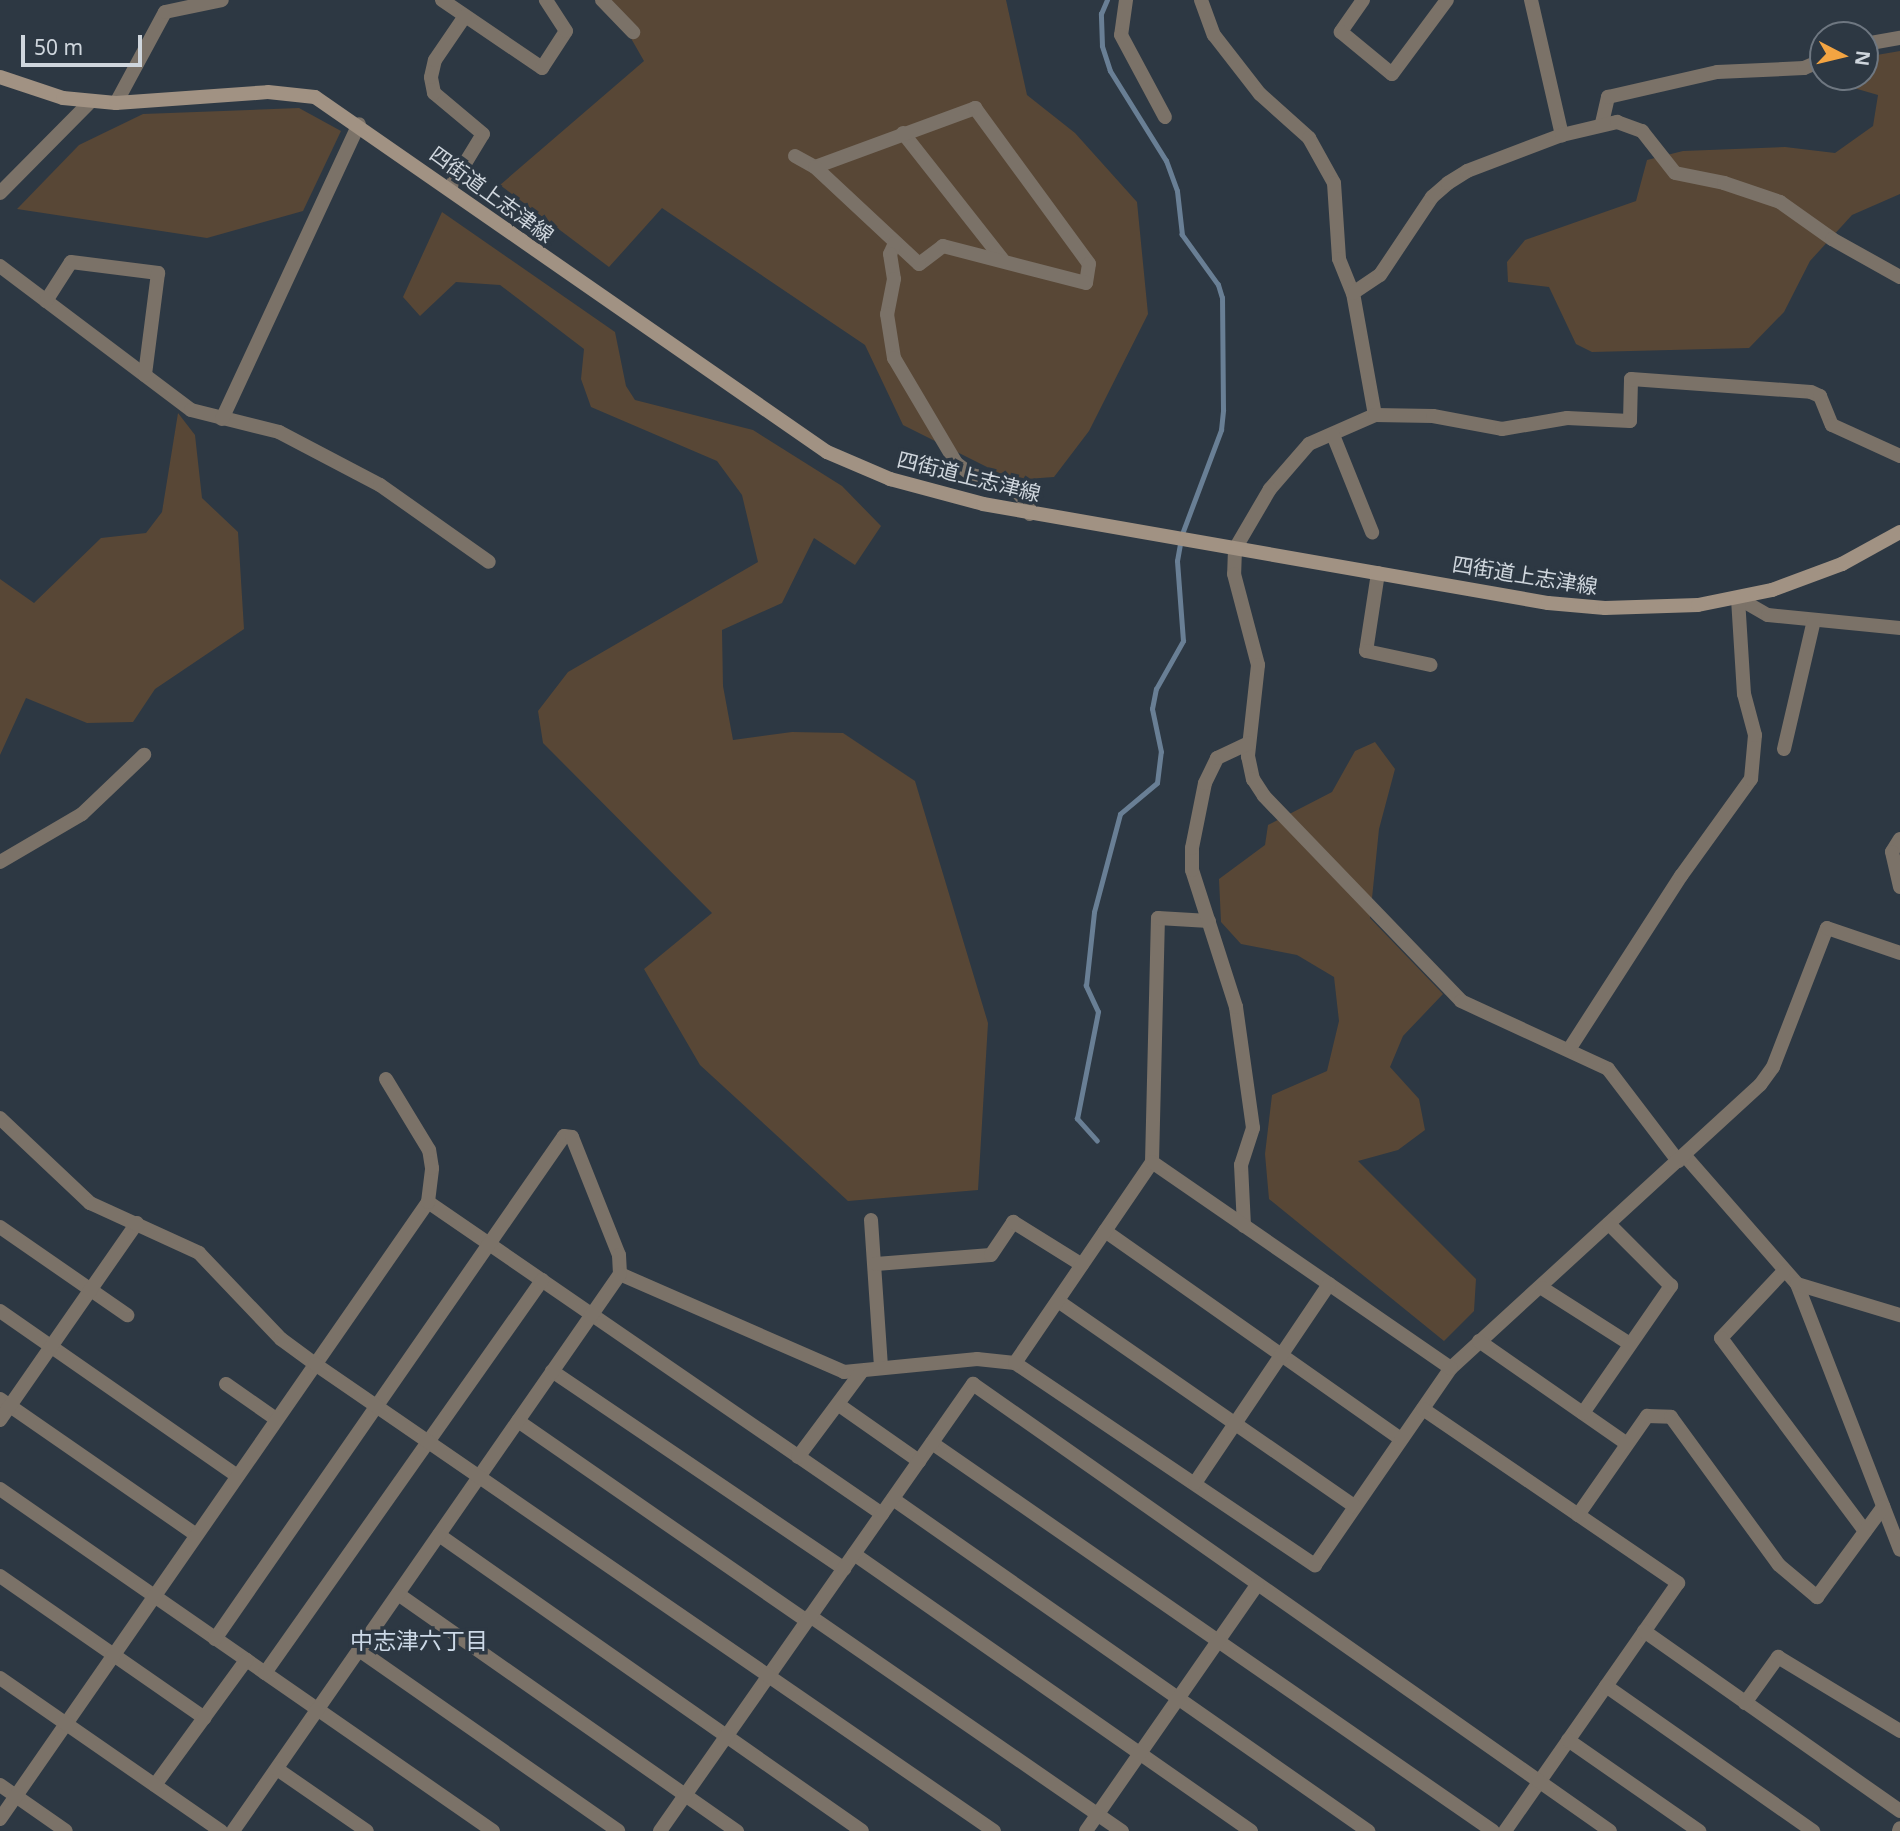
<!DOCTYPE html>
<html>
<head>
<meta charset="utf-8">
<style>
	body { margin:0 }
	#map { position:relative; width:1900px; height:1831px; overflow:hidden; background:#2d3843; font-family:"Noto Sans","Noto Sans JP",sans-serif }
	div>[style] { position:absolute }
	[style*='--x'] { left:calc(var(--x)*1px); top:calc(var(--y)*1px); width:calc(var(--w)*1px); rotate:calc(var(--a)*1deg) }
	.green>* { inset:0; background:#584736 }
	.stream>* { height:4.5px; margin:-2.25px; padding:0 2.25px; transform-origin:2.25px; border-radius:2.25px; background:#697f95 }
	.minor>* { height:14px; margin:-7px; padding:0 7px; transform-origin:7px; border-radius:7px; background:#7b7268 }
	.tertiary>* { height:14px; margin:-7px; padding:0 7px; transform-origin:7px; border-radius:7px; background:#7b7268 }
	.secondary>* { height:14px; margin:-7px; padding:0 7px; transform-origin:7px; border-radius:7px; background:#a19283 }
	span { translate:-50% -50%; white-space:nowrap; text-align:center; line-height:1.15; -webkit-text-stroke:7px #2d3843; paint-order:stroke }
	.street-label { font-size:21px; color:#cfd6dd }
	.neighbourhood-label { font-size:23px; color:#ccd9e7 }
	.north { position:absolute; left:1809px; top:21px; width:70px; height:70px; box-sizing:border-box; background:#2d3843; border:2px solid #6e7781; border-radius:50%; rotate:97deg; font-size:19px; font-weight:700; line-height:28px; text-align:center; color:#cfd6dd }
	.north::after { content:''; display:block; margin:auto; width:24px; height:32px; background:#f3a442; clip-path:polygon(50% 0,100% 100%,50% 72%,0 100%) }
	.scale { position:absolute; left:21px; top:35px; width:121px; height:32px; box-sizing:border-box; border:4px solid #cfd6dd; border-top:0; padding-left:9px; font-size:21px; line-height:24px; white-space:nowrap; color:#cfd6dd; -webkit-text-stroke:5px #2d3843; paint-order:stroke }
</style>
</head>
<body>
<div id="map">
	<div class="green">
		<div style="clip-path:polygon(609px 0,1006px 0,1027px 95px,1075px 133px,1137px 202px,1148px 314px,1089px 431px,1054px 477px,1013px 480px,903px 425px,865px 345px,662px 208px,609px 267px,500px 185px,644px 61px)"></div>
		<div style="clip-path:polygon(1900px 51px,1900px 194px,1852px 215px,1810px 261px,1784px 312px,1749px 348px,1592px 352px,1576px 344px,1549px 287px,1508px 282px,1507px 262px,1525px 240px,1636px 201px,1647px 160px,1683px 151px,1785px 147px,1835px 153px,1873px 126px,1878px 95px,1840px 84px,1840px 77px,1865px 77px,1865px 57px)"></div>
		<div style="clip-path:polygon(299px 108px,341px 131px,303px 211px,207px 238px,17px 209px,79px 145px,143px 114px)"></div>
		<div style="clip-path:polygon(442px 212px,615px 332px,626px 386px,635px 400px,753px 430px,842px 486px,881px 526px,855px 565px,814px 538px,782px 603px,722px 630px,723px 686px,733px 740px,792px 732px,843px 733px,915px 781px,988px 1023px,978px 1190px,848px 1201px,700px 1065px,644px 969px,712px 913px,543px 743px,538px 711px,568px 672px,758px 562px,742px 495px,717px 461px,591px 407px,581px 379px,584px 349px,500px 285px,456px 282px,420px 316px,403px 297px)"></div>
		<div style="clip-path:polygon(178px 413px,195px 435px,202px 498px,238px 532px,244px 629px,155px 689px,133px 722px,87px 723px,26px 698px,0 755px,0 579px,34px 603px,101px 538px,146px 533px,162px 512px)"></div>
		<div style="clip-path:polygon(1375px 742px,1395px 769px,1379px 829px,1370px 918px,1443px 994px,1403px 1036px,1390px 1067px,1419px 1099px,1425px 1130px,1398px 1150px,1358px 1161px,1476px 1279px,1474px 1311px,1444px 1341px,1269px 1199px,1265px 1154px,1272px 1095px,1327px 1071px,1339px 1021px,1334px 977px,1297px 955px,1241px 944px,1221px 922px,1219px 879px,1265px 845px,1268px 825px,1332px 792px,1355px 751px)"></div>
	</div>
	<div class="stream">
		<div style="--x:1097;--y:1141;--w:30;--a:-132"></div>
		<div style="--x:1077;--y:1119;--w:109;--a:-78.9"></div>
		<div style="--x:1098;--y:1012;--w:29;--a:-115"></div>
		<div style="--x:1086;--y:986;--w:74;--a:-83.8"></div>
		<div style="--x:1094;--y:912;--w:101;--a:-75.1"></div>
		<div style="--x:1120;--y:814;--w:48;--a:-40"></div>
		<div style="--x:1157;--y:783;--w:31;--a:-83"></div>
		<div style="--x:1161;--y:752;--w:44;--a:-101.8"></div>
		<div style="--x:1152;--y:709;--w:20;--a:-79"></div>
		<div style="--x:1156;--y:689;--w:55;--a:-60.6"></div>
		<div style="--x:1183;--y:641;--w:80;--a:-94.3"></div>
		<div style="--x:1177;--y:561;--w:27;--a:-80"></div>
		<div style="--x:1182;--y:534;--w:111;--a:-69.4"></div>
		<div style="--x:1221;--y:430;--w:20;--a:-84"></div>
		<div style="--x:1223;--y:410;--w:112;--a:-90.5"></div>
		<div style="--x:1222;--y:298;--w:14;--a:-107"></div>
		<div style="--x:1218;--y:285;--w:62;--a:-125.8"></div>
		<div style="--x:1182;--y:235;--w:44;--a:-96.5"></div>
		<div style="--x:1177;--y:191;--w:32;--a:-110"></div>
		<div style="--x:1166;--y:161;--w:106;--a:-121.9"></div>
		<div style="--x:1110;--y:71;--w:26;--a:-108"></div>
		<div style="--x:1102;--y:46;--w:32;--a:-92"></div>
		<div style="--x:1101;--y:14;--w:15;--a:-67"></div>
	</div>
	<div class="minor">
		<div style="--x:442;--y:0;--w:121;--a:34.2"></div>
		<div style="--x:542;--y:68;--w:44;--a:-57"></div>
		<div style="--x:566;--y:31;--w:37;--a:-123"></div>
		<div style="--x:602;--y:0;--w:45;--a:45.9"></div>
		<div style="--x:1126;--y:0;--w:35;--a:98"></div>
		<div style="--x:1121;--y:35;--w:93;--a:61.8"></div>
		<div style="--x:1201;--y:0;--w:37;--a:70"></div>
		<div style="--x:1214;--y:35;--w:75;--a:52.1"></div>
		<div style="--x:1260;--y:94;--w:66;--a:41.9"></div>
		<div style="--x:1309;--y:138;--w:51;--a:60.9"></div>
		<div style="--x:1334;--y:183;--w:76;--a:86.2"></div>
		<div style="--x:1339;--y:259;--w:37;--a:68"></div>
		<div style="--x:1353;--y:293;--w:124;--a:79.8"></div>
		<div style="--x:1375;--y:415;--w:72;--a:156.3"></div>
		<div style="--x:1309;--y:444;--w:60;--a:130.9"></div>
		<div style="--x:1270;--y:489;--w:69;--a:120.3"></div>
		<div style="--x:1235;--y:549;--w:25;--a:92"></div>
		<div style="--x:1234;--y:574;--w:94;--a:75.2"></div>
		<div style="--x:1258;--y:665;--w:92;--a:96.3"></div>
		<div style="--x:1248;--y:756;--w:24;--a:78"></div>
		<div style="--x:1253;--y:779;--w:20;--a:57"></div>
		<div style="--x:1264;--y:796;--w:284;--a:46.1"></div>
		<div style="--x:1461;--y:1001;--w:162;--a:24.8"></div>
		<div style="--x:1608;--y:1069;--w:116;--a:52.7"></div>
		<div style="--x:1363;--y:0;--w:39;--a:125"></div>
		<div style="--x:1341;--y:32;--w:66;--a:39.5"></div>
		<div style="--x:1392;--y:74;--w:92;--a:-53.4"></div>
		<div style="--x:1531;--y:0;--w:139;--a:77.1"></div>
		<div style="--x:1865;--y:44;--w:36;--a:-10"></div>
		<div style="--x:116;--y:103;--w:103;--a:-61.7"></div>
		<div style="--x:165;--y:12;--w:58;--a:-11.9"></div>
		<div style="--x:1602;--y:123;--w:27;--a:-77"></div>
		<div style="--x:1608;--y:97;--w:112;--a:-12.9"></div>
		<div style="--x:1717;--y:72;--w:87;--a:-2.6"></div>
		<div style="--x:1804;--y:68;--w:21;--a:-23"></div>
		<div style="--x:903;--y:133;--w:160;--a:51.8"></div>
		<div style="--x:795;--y:156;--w:23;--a:29"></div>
		<div style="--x:815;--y:167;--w:171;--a:-20.2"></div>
		<div style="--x:975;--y:108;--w:193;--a:53.8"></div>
		<div style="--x:1089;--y:264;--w:19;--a:99"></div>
		<div style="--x:1086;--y:283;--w:148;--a:-165.5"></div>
		<div style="--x:943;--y:246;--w:30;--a:143"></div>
		<div style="--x:919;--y:264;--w:142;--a:-137"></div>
		<div style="--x:450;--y:188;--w:63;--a:-58.6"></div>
		<div style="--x:483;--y:134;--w:64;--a:-140.1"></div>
		<div style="--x:434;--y:93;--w:16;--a:-101"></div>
		<div style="--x:431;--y:77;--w:17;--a:-77"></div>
		<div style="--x:435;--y:60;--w:53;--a:-55.7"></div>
		<div style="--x:0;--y:193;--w:129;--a:-45.3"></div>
		<div style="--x:895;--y:243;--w:12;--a:114"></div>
		<div style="--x:890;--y:254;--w:25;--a:81"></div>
		<div style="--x:894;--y:279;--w:36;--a:101"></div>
		<div style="--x:887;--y:314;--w:45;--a:81"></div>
		<div style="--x:894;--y:358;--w:122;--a:59.4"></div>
		<div style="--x:956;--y:463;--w:20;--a:37"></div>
		<div style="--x:972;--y:475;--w:39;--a:13"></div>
		<div style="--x:1010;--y:484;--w:28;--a:48"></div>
		<div style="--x:1029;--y:505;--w:9;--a:84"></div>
		<div style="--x:0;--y:266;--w:239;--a:37"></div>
		<div style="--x:191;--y:410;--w:91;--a:14"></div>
		<div style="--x:279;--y:432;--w:114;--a:27.7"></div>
		<div style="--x:380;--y:485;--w:133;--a:35.2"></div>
		<div style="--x:1353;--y:293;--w:32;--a:-34"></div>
		<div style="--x:1380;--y:275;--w:94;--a:-56.3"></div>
		<div style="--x:1432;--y:197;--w:21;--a:-41"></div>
		<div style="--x:1448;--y:183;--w:22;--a:-32"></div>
		<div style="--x:1467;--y:171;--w:102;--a:-20.8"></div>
		<div style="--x:1562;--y:135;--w:57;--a:-13.3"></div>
		<div style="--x:1617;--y:122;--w:27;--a:20"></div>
		<div style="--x:1642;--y:131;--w:53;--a:51.8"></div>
		<div style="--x:1675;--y:173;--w:50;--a:11.5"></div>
		<div style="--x:1724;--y:183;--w:59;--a:18.7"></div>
		<div style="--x:1780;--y:202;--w:64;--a:35.4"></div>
		<div style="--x:1832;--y:239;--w:78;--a:29.2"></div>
		<div style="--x:46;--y:301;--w:46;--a:-57.3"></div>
		<div style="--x:71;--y:262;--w:88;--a:7.2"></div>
		<div style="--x:158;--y:273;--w:103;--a:97.3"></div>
		<div style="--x:1375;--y:415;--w:58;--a:1"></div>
		<div style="--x:1433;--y:416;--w:70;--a:10.7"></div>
		<div style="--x:1502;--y:429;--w:66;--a:-9.6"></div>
		<div style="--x:1567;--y:418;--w:63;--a:2.7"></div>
		<div style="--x:1630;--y:421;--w:42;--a:-88.6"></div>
		<div style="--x:1631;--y:379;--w:180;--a:4.1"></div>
		<div style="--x:1811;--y:392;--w:10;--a:24"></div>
		<div style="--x:1820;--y:396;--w:31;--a:68"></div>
		<div style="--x:1832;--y:425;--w:75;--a:24.5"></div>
		<div style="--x:222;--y:419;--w:325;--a:-65.1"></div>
		<div style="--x:1333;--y:435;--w:105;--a:68.1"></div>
		<div style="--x:1378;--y:573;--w:79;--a:98.7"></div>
		<div style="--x:1366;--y:651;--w:66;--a:12.2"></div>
		<div style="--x:1738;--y:598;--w:34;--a:30"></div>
		<div style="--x:1768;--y:615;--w:133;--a:5.6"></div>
		<div style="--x:1784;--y:749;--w:132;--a:-76.9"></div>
		<div style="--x:1900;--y:839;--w:15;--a:122"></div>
		<div style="--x:1892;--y:852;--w:36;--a:77"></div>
		<div style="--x:0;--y:862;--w:95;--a:-30.3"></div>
		<div style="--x:82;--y:814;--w:86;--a:-43.6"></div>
		<div style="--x:1570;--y:1048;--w:205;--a:-57.2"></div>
		<div style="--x:1681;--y:876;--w:120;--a:-54.2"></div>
		<div style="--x:1751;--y:779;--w:44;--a:-84.8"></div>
		<div style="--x:1755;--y:735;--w:42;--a:-105"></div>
		<div style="--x:1744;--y:694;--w:96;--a:-93.6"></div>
		<div style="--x:1686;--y:1157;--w:169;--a:48.8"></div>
		<div style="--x:1797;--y:1284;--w:285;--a:68.8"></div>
		<div style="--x:1152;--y:1162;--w:244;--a:-88.6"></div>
		<div style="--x:1158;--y:918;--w:51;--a:3.4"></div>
		<div style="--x:428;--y:1202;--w:551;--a:34.5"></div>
		<div style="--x:871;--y:1220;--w:148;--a:86.1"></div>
		<div style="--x:1244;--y:1226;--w:61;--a:-92.8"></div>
		<div style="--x:1241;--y:1165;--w:39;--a:-72"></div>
		<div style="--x:1253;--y:1128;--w:122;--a:-98"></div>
		<div style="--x:1236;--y:1007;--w:144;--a:-107.8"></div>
		<div style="--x:1192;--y:870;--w:22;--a:-90"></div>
		<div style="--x:1192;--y:848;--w:66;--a:-78.7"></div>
		<div style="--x:1205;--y:783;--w:28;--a:-64"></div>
		<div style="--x:1217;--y:758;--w:35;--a:-25"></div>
		<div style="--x:0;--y:1227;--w:155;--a:34.7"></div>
		<div style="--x:1105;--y:1231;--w:362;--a:35.1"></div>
		<div style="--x:876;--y:1264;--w:115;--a:-4.5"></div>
		<div style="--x:991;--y:1255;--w:40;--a:-56"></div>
		<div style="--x:1013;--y:1222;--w:81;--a:31.9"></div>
		<div style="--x:1784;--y:1271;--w:92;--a:133.2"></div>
		<div style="--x:1721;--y:1338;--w:241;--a:53.3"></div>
		<div style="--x:620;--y:1274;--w:244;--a:23.6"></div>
		<div style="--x:844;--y:1372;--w:134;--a:-5.6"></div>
		<div style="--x:977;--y:1359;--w:38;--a:6"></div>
		<div style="--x:1015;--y:1363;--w:362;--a:34"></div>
		<div style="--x:1315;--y:1565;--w:239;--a:-55.4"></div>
		<div style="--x:1451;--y:1368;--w:419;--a:-42.5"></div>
		<div style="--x:1760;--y:1085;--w:22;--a:-54"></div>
		<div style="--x:1773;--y:1067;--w:149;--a:-68.8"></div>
		<div style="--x:1827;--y:928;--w:77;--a:18.9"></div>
		<div style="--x:1797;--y:1284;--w:108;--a:16.8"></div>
		<div style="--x:1542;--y:1288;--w:104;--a:32.5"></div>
		<div style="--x:1058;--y:1301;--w:361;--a:34.7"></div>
		<div style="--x:0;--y:1311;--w:289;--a:34.8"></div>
		<div style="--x:1479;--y:1341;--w:180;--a:34.8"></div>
		<div style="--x:1015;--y:1363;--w:243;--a:-55.7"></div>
		<div style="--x:1152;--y:1162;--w:363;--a:34.6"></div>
		<div style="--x:552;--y:1371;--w:353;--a:34.1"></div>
		<div style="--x:226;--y:1384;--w:61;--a:35"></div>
		<div style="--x:0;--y:1399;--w:237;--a:34.7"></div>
		<div style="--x:839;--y:1405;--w:98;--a:35"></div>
		<div style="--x:1423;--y:1409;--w:309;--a:34.3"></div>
		<div style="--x:1678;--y:1583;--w:302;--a:124.9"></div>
		<div style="--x:1583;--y:1413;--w:155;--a:-55.3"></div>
		<div style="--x:1671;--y:1286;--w:88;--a:-135"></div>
		<div style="--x:0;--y:1420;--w:240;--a:-55.2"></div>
		<div style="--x:518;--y:1421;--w:351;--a:34.7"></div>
		<div style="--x:932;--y:1443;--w:682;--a:34.67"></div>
		<div style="--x:798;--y:1457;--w:107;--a:-53.3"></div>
		<div style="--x:1195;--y:1483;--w:240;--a:-56"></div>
		<div style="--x:0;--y:1489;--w:600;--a:34.75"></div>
		<div style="--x:893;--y:1499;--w:580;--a:34.95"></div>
		<div style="--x:1578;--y:1515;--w:121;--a:-55.1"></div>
		<div style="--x:1647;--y:1416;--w:24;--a:2"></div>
		<div style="--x:1671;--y:1417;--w:183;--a:53.9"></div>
		<div style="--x:1779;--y:1565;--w:50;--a:40.1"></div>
		<div style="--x:1817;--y:1597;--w:112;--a:-53.7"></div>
		<div style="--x:439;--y:1535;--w:516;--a:34.98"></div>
		<div style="--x:854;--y:1554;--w:484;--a:34.9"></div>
		<div style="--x:0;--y:1576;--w:249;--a:34.8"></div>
		<div style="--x:398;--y:1594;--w:414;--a:35"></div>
		<div style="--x:810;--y:1616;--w:379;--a:34.6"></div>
		<div style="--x:1644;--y:1631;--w:313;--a:35.1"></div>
		<div style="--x:215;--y:1639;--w:612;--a:-55.25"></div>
		<div style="--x:564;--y:1136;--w:8;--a:7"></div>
		<div style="--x:572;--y:1137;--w:127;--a:68.3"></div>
		<div style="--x:619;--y:1255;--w:19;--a:87"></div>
		<div style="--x:620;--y:1274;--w:678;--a:124.79"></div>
		<div style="--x:359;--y:1650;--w:316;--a:34.9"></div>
		<div style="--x:265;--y:1673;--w:481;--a:-54.8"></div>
		<div style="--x:1606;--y:1686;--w:253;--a:35"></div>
		<div style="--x:1745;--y:1703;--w:57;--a:-54.3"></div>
		<div style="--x:1778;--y:1657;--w:143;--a:31.2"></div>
		<div style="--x:1568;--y:1740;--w:160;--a:34.8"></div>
		<div style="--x:277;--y:1769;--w:109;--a:34.6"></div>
		<div style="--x:0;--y:1785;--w:80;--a:34.9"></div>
		<div style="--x:155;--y:1785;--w:155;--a:-53.9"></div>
		<div style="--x:0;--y:1819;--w:751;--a:-55.25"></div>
		<div style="--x:428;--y:1202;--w:34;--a:-83"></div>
		<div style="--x:432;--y:1168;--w:18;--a:-99"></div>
		<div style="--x:429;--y:1150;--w:83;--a:-121.2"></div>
		<div style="--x:660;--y:1831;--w:546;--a:-55"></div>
		<div style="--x:973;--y:1384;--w:778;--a:35.06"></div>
		<div style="--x:1086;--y:1831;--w:300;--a:-55.2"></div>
		<div style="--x:1899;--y:1831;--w:3;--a:-72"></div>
	</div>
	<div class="tertiary">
		<div style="--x:0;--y:1118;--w:124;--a:43.4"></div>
		<div style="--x:90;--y:1203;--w:120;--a:24.6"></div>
		<div style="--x:199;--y:1253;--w:119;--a:46.4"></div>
		<div style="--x:281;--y:1339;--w:42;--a:36.3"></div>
		<div style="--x:315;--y:1364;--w:824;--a:34.52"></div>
		<div style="--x:0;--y:1678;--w:269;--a:34.7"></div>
	</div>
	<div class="secondary">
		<div style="--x:0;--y:77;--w:66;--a:18.4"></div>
		<div style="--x:63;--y:98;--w:53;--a:5.4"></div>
		<div style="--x:116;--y:103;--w:152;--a:-4.1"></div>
		<div style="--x:268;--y:92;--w:47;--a:6.1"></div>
		<div style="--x:315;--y:97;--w:623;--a:34.74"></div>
		<div style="--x:827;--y:452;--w:69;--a:23.2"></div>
		<div style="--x:890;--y:479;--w:96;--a:15"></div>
		<div style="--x:983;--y:504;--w:574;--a:9.94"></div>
		<div style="--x:1548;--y:603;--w:57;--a:5"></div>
		<div style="--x:1605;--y:608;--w:93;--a:-1.8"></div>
		<div style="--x:1698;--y:605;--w:76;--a:-11.5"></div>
		<div style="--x:1772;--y:590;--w:75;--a:-20.4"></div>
		<div style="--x:1842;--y:564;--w:66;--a:-28.9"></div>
	</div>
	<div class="street-label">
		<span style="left:492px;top:194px;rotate:36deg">四街道上志津線</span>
		<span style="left:969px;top:476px;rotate:14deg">四街道上志津線</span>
		<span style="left:1525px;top:575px;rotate:9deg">四街道上志津線</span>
	</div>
	<div class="neighbourhood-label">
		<span style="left:419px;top:1640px">中志津六丁目</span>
	</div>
	<div class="north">N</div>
	<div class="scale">50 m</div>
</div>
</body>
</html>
